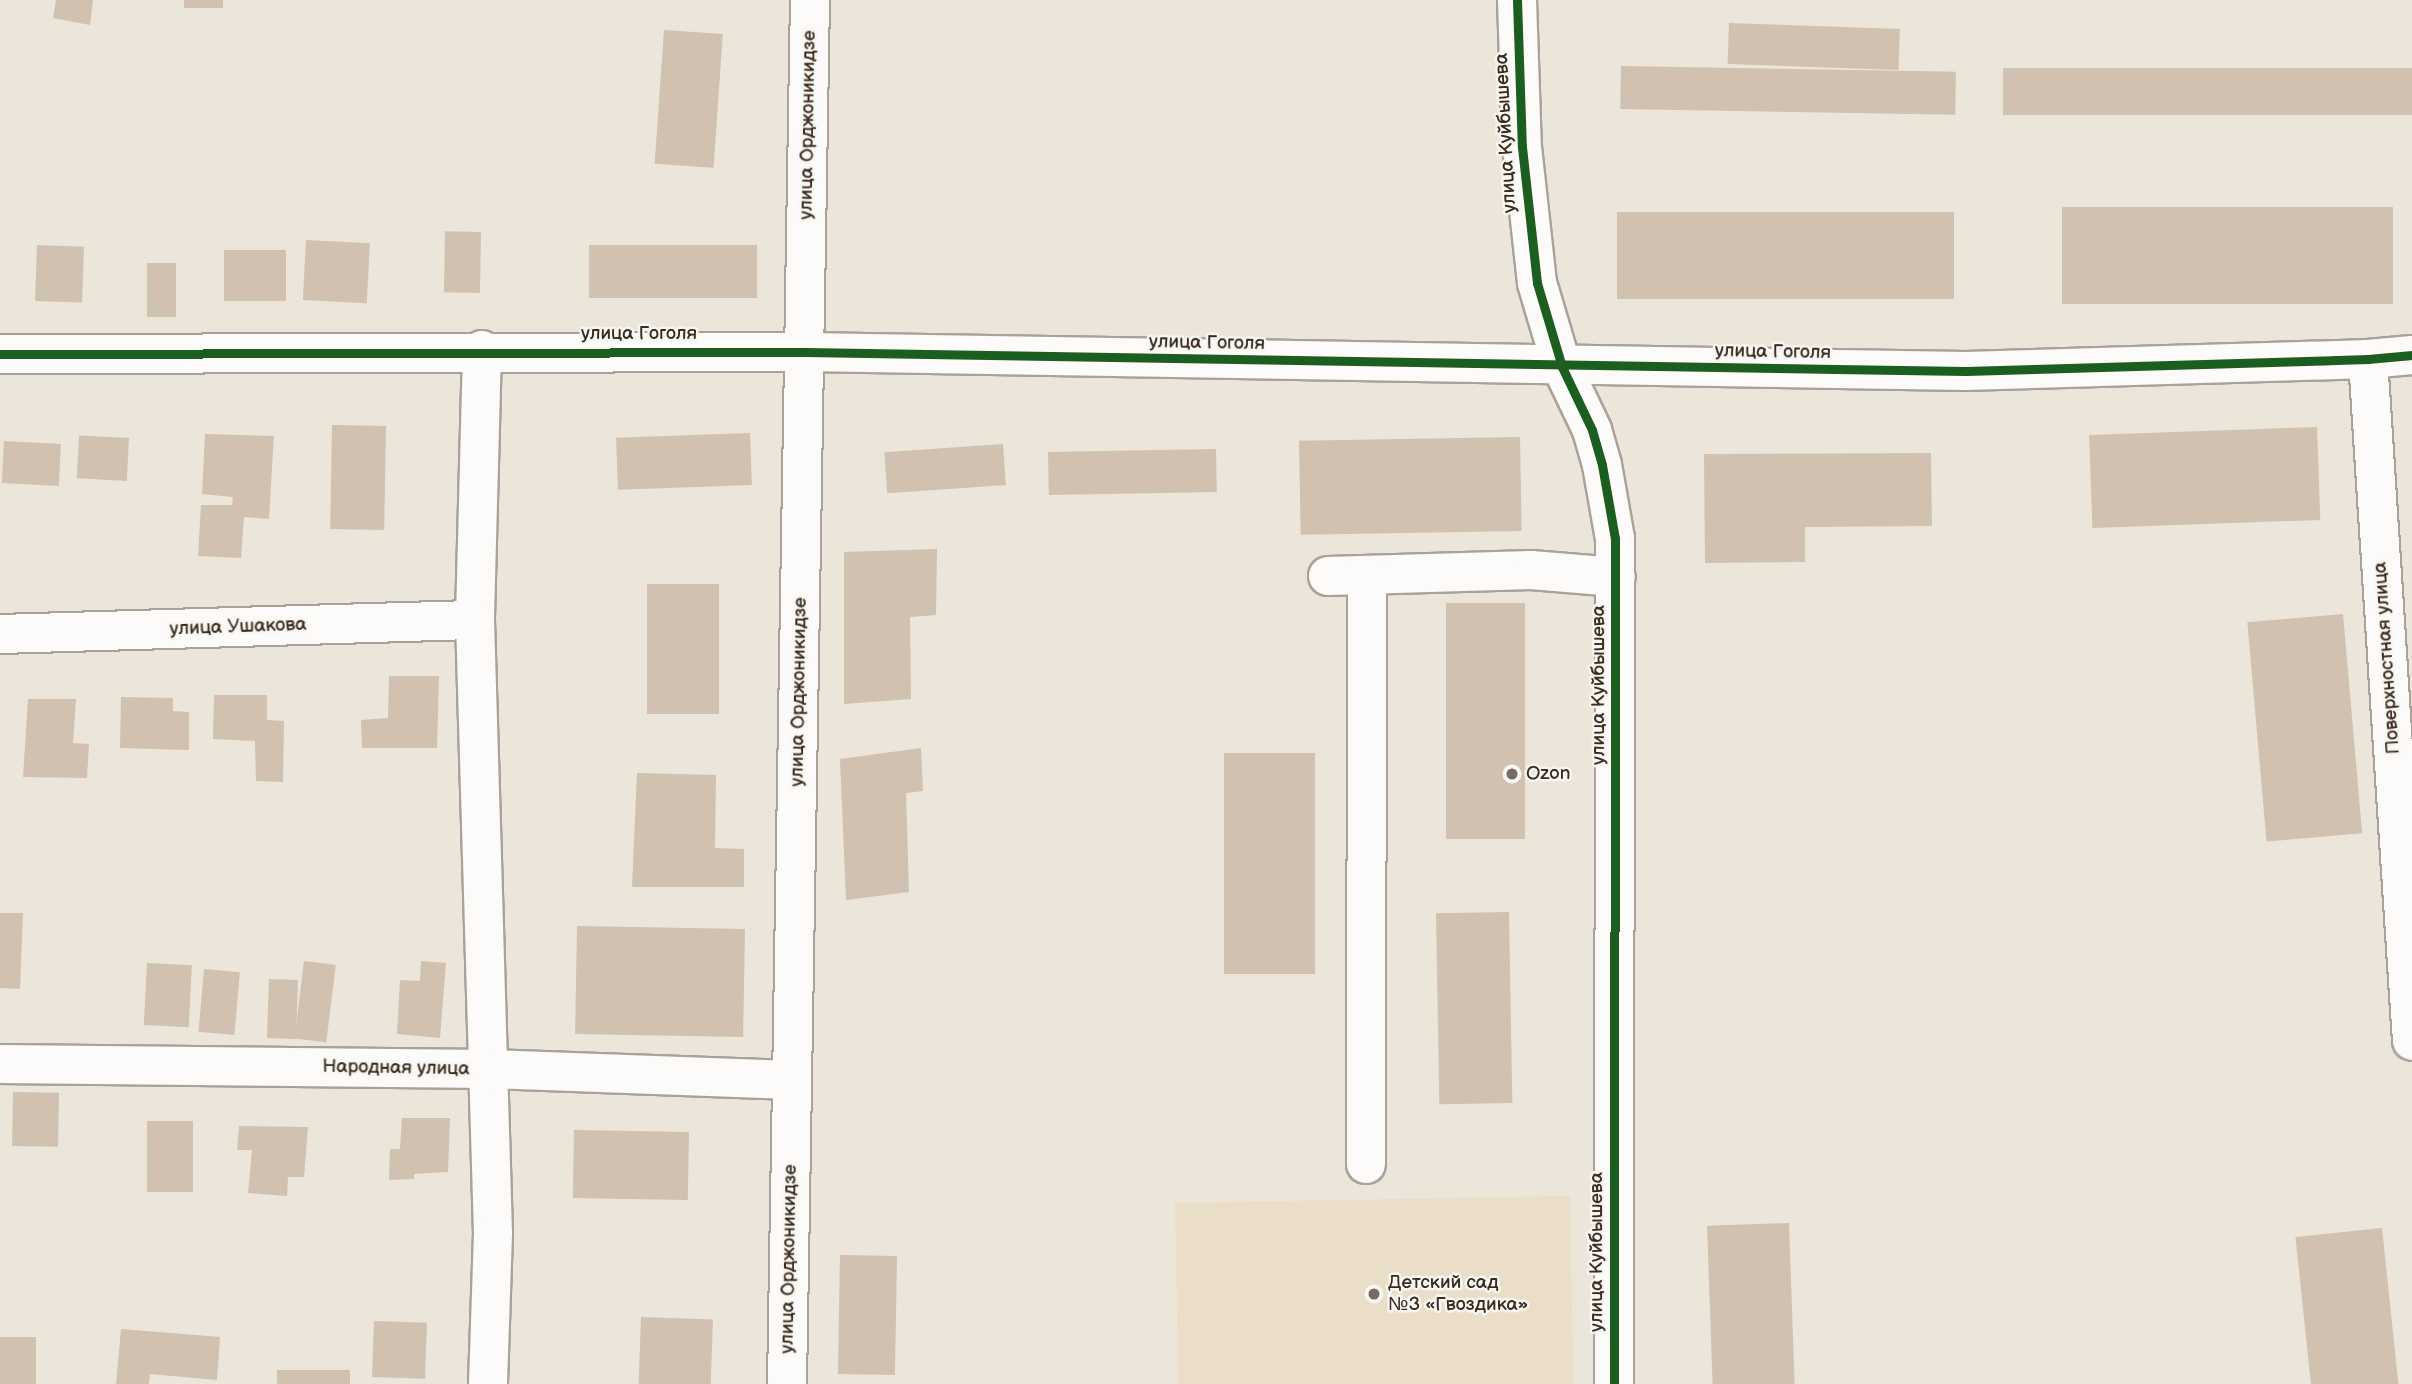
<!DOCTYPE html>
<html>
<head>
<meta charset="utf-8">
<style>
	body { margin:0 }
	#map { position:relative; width:2412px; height:1384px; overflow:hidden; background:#ebe5da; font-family:"Balsamiq Sans",sans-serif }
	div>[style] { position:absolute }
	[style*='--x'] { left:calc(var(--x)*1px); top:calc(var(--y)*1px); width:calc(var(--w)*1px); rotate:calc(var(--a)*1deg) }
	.built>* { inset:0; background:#eadec8; transform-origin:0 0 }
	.building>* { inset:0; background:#d1c1b1; transform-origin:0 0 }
	.roads { filter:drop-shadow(2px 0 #a8a29b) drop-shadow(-2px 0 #a8a29b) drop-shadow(0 2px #a8a29b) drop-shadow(0 -2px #a8a29b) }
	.minor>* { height:38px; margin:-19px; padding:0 19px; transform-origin:19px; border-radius:19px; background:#fcfbf9 }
	.cycleway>* { height:9px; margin:-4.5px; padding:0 4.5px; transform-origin:4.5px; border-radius:4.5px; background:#1b5e20 }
	.dots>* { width:19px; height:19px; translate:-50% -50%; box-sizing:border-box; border:4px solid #f6f6f2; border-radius:50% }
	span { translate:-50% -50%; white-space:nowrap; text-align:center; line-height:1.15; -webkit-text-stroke:5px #f6f6f2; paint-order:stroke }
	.street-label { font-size:19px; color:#3b2a1e }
	.poi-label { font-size:19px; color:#3b2a1e }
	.left { translate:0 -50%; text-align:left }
</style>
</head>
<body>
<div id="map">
	<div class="built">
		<div style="left:1570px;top:1196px;width:188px;height:395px;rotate:89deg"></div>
	</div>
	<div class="building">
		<div style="clip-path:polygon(56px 0,93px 0,90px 25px,53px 18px)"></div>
		<div style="left:184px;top:0;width:39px;height:8px"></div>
		<div style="left:1729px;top:23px;width:171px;height:41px;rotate:2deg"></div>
		<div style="left:664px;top:30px;width:59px;height:134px;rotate:4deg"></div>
		<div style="left:1621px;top:66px;width:335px;height:43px;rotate:1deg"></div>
		<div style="left:2003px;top:68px;width:409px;height:47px"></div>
		<div style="left:2393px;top:207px;width:97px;height:331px;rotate:90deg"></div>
		<div style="left:1617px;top:212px;width:337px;height:87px"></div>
		<div style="left:481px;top:232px;width:61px;height:36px;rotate:91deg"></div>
		<div style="left:306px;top:240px;width:64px;height:60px;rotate:3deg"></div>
		<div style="left:37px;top:245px;width:47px;height:56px;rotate:2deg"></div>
		<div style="left:757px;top:245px;width:53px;height:168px;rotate:90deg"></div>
		<div style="left:224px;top:250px;width:62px;height:51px"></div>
		<div style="left:147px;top:263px;width:29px;height:54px"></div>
		<div style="left:332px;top:425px;width:54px;height:104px;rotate:1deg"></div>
		<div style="left:2317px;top:427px;width:93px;height:228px;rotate:88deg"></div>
		<div style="left:750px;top:433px;width:52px;height:134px;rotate:88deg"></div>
		<div style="clip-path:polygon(205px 434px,274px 436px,269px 519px,244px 517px,241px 558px,198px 556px,201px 505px,232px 505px,233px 497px,202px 494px)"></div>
		<div style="left:1520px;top:437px;width:94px;height:221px;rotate:89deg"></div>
		<div style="left:129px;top:438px;width:43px;height:50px;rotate:93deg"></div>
		<div style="left:4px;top:441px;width:57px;height:42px;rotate:3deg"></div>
		<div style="left:1003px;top:444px;width:41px;height:119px;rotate:86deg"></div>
		<div style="left:1216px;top:449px;width:43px;height:168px;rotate:89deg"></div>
		<div style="clip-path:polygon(1931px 453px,1932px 526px,1805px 527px,1805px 562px,1705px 563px,1704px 454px)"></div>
		<div style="clip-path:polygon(937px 549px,936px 615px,910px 617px,911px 699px,844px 704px,844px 552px)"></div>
		<div style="left:647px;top:584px;width:72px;height:130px"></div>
		<div style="left:1525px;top:603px;width:236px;height:79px;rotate:90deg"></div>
		<div style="left:2343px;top:614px;width:220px;height:96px;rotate:85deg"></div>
		<div style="clip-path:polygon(389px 676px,439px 676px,437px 748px,362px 748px,361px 720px,388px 718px)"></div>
		<div style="clip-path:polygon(214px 695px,267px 695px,267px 720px,284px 721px,283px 782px,256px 781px,255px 741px,213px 739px)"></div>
		<div style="clip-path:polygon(121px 697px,173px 698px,173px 711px,189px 712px,189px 750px,120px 748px)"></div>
		<div style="clip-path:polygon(28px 699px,76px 699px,73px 743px,89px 744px,87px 778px,23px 777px)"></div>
		<div style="clip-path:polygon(921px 748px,923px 791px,906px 793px,909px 892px,846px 900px,840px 759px)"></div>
		<div style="left:1224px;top:753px;width:91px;height:221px"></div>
		<div style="clip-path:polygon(637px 773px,716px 775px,715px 848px,744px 849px,744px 887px,632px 887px)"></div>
		<div style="left:1509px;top:912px;width:191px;height:73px;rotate:89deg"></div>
		<div style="clip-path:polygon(0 913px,23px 913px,20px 989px,0 988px)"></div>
		<div style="left:577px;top:926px;width:168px;height:108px;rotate:1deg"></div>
		<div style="left:304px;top:961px;width:32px;height:78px;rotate:7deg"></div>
		<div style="clip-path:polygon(421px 961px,446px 963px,440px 1038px,397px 1034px,400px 980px,420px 981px)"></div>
		<div style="left:147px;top:963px;width:45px;height:62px;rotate:3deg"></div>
		<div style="left:204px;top:969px;width:36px;height:63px;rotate:5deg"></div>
		<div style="left:269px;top:979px;width:29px;height:59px;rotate:2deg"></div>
		<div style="left:13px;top:1092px;width:46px;height:54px;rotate:1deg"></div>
		<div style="clip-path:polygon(402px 1118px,450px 1118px,448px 1172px,414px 1174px,414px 1179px,389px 1180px,390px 1149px,400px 1149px)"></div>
		<div style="left:147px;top:1121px;width:46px;height:71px"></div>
		<div style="clip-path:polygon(239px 1126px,308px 1127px,304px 1177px,288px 1177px,287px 1196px,248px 1193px,252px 1150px,237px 1150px)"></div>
		<div style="left:574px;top:1130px;width:115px;height:68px;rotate:1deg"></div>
		<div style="left:1789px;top:1223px;width:161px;height:82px;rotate:88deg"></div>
		<div style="left:2382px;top:1228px;width:157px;height:87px;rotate:84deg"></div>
		<div style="left:897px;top:1256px;width:119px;height:57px;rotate:91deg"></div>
		<div style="left:641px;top:1317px;width:72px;height:67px;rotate:2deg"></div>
		<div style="left:374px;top:1321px;width:53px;height:56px;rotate:2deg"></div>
		<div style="clip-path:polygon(121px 1329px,220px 1337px,217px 1380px,150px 1374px,149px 1384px,116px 1384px)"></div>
		<div style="left:0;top:1337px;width:36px;height:47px"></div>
		<div style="left:350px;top:1370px;width:14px;height:73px;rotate:90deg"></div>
	</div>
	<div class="roads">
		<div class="minor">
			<div style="--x:1517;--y:0;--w:147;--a:88.1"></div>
			<div style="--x:1522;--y:147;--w:137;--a:83.7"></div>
			<div style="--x:1537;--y:283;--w:88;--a:73.4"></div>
			<div style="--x:1562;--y:367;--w:70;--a:64.5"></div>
			<div style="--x:1592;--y:430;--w:36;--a:74"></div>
			<div style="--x:1602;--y:465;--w:75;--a:80"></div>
			<div style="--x:1615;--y:539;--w:845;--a:90.07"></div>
			<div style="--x:482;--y:350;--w:270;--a:91.5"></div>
			<div style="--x:475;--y:620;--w:613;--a:88.32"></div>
			<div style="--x:493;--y:1233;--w:151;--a:91.9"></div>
			<div style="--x:0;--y:354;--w:805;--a:-0.14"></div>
			<div style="--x:805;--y:352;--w:1161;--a:0.94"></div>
			<div style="--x:1966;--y:371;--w:402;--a:-1.7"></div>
			<div style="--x:2368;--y:359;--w:44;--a:-5.2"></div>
			<div style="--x:2368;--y:359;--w:683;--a:86.31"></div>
			<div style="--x:1328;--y:576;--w:203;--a:-1.7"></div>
			<div style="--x:1531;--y:570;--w:85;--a:4.7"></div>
			<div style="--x:0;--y:634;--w:475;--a:-1.7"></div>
			<div style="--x:0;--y:1064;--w:489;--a:0.6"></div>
			<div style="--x:489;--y:1069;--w:303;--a:2.1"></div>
			<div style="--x:1366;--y:1164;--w:589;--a:-89.9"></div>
			<div style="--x:787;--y:1384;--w:1384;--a:-89.05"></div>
		</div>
	</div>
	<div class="cycleway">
		<div style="--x:1517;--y:0;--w:147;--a:88.1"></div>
		<div style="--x:1522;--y:147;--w:137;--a:83.7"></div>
		<div style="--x:1537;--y:283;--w:88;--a:73.4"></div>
		<div style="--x:1562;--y:367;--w:70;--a:64.5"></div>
		<div style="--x:1592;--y:430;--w:36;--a:74"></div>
		<div style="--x:1602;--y:465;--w:75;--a:80"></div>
		<div style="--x:1615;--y:539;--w:845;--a:90.07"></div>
		<div style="--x:0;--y:354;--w:805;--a:-0.14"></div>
		<div style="--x:805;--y:352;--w:1161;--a:0.94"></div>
		<div style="--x:1966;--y:371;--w:402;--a:-1.7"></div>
		<div style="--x:2368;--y:359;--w:44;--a:-5.2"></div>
	</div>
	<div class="dots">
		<div style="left:1512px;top:774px;background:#796b60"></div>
		<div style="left:1374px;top:1294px;background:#796b60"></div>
	</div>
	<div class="street-label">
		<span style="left:808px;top:125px;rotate:-89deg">улица Орджоникидзе</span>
		<span style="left:1506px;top:133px;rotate:-93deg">улица Куйбышева</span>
		<span style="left:639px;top:334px">улица Гоголя</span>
		<span style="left:1207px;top:343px;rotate:1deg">улица Гоголя</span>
		<span style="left:1773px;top:352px;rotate:1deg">улица Гоголя</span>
		<span style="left:238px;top:627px;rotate:-2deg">улица Ушакова</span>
		<span style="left:2387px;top:658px;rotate:-94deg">Поверхностная улица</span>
		<span style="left:1599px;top:685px;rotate:-90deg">улица Куйбышева</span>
		<span style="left:799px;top:692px;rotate:-89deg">улица Орджоникидзе</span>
		<span style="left:396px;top:1068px;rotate:1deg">Народная улица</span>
		<span style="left:1597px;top:1252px;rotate:-90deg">улица Куйбышева</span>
		<span style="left:789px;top:1259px;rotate:-89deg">улица Орджоникидзе</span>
	</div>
	<div class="poi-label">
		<span class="left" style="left:1526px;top:774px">Ozon</span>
		<span class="left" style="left:1388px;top:1294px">Детский сад<br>№3 «Гвоздика»</span>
	</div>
</div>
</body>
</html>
